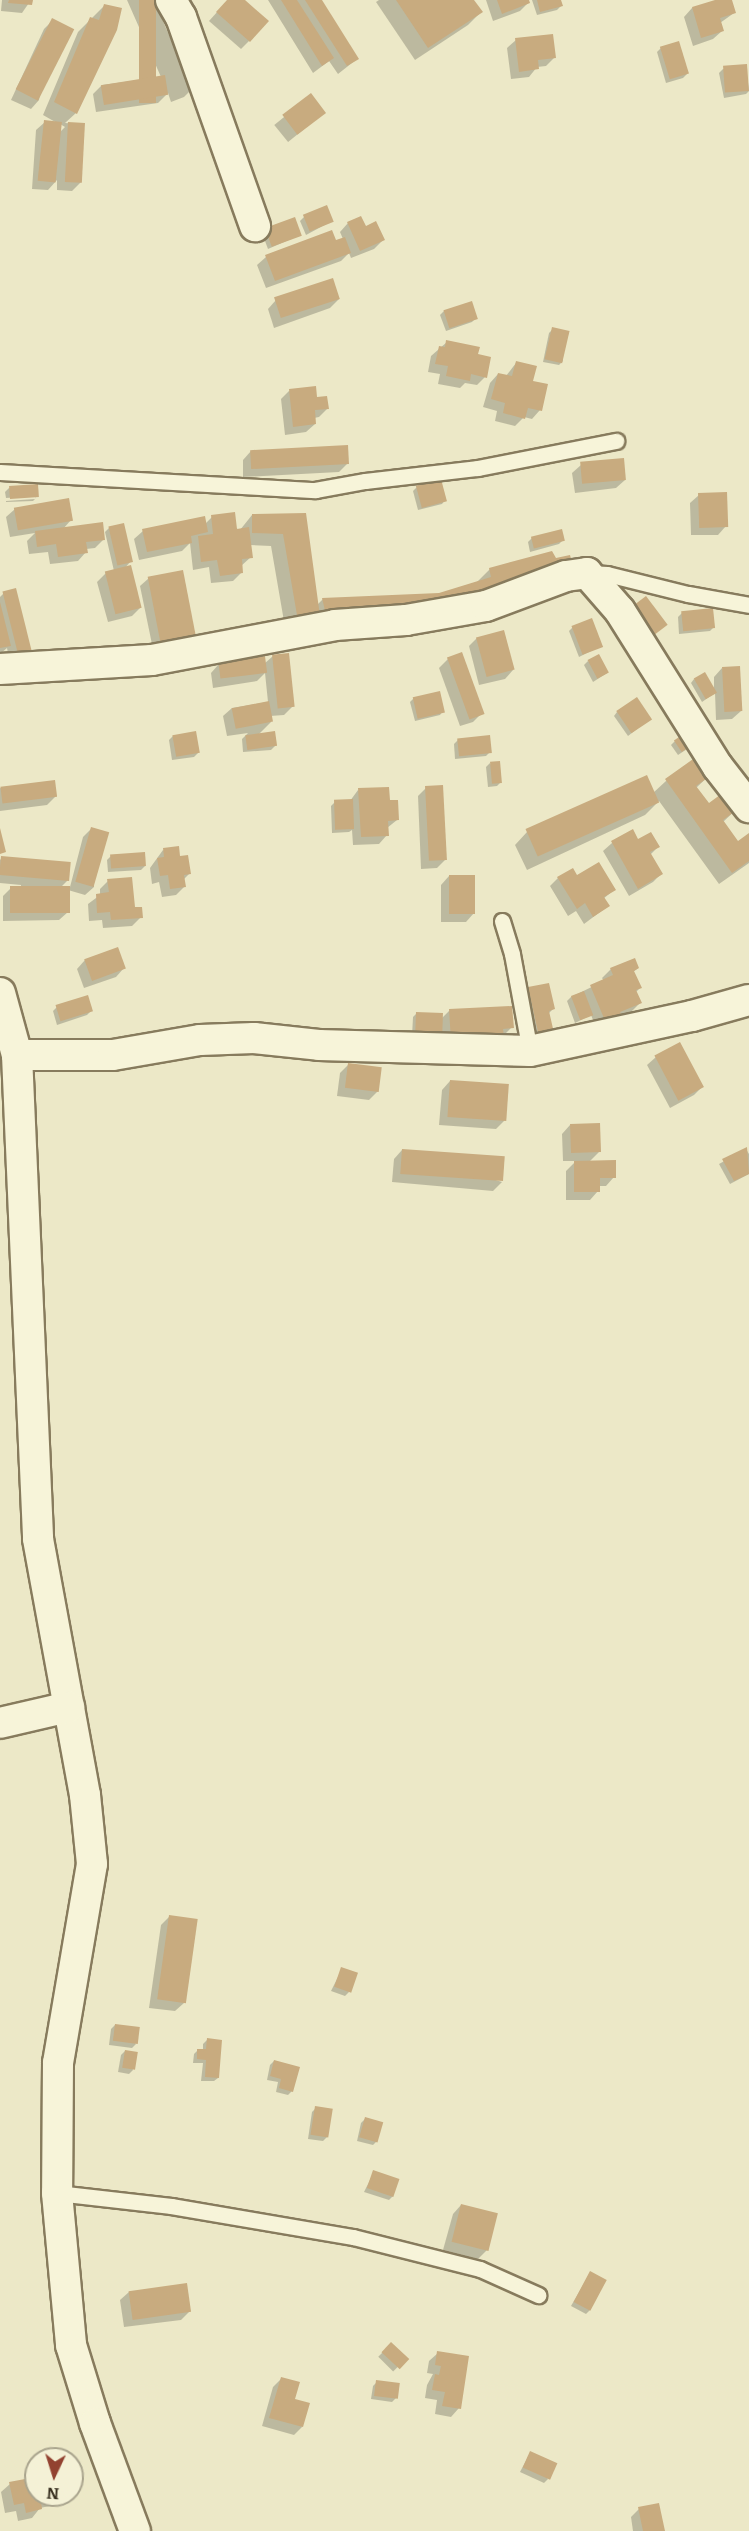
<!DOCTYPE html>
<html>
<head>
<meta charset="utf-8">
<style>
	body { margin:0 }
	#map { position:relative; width:749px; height:2531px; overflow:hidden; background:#ece8c7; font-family:Bitter,serif }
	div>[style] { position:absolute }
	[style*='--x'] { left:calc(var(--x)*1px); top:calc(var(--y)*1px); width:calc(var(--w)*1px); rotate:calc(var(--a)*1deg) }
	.shadow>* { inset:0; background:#0003; transform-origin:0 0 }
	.building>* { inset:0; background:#c8ab7f; transform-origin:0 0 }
	.roads { filter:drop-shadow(2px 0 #877b5d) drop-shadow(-2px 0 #877b5d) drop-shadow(0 2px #877b5d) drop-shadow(0 -2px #877b5d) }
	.service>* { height:15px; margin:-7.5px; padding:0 7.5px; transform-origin:7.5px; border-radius:7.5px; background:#f7f4d9 }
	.minor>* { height:30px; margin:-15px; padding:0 15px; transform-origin:15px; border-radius:15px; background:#f7f4d9 }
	span { translate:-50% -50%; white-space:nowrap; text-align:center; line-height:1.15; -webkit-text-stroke:4.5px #f4f1d6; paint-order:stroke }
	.north { position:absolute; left:24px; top:2447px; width:60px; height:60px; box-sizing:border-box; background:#f4f1d6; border:2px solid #a9a48d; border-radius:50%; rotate:184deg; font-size:16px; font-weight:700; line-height:24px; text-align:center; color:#383020 }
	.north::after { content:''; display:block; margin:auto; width:21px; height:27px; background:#924230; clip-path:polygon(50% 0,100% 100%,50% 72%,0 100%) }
</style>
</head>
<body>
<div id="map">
	<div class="shadow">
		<div style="clip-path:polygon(2px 0,31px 0,22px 13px,1px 11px)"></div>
		<div style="clip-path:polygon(127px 0,154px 0,192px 89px,184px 97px,171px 102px,168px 93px,158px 103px,96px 112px,93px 94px,102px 85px,161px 77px)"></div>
		<div style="clip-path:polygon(228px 0,243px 0,249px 41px,241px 49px,209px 21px)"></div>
		<div style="clip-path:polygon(268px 0,320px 0,357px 59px,338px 74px,329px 61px,313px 73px)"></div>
		<div style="clip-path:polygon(379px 0,473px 0,481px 12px,468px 25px,415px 60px,376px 2px)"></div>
		<div style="clip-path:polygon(486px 0,528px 0,529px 2px,520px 11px,493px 21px)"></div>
		<div style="clip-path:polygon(532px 0,560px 0,561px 6px,557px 10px,537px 15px)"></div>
		<div style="clip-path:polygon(720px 0,730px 0,734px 13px,720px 23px,722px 31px,713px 39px,693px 46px,684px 17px,692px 8px)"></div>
		<div style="clip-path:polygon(evenodd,104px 6px,76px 113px,65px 123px,83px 124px,81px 182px,72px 191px,57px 190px,57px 180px,48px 190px,32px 189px,36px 130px,45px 122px,57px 123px,43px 115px,78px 32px,104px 6px,60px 124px,65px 127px,60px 132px,60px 124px)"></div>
		<div style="clip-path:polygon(53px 20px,39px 100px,31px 109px,11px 100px,44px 29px)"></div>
		<div style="clip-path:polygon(516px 40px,554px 58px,546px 66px,537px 67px,529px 77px,511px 79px,507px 48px)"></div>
		<div style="clip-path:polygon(661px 48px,687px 74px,683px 78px,666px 83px,657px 52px)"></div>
		<div style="clip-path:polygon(746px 65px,749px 91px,746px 94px,724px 98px,719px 73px,723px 69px)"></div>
		<div style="left:310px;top:96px;width:22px;height:46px;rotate:51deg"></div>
		<div style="clip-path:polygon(304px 217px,332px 221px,306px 235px,300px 221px)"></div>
		<div style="clip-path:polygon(348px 223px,365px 228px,383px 240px,374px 249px,351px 258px,349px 253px,341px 261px,266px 288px,257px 265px,266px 257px,343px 239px,340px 232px)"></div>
		<div style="clip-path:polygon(262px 233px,300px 235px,268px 249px)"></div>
		<div style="clip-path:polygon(339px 299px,330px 308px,274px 328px,268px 309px,276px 300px)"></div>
		<div style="clip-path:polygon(444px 311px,476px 318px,472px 322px,446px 331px,440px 315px)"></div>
		<div style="clip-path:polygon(553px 329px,563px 361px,559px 365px,543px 362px,549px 333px)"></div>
		<div style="clip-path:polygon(447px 342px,476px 355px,485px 377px,477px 385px,465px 383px,460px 388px,438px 384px,440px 374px,428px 372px,431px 356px)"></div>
		<div style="clip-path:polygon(516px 363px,531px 382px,540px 410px,532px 419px,524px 417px,515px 426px,495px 421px,497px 411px,483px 407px,490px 383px,498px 374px,506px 376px)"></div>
		<div style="clip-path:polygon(289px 391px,316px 398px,327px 409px,319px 417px,314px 418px,315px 424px,306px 432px,285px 435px,281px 399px)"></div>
		<div style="clip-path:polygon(251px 451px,347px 464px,339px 472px,243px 477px,243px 460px)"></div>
		<div style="clip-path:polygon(581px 465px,625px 480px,616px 488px,575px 493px,572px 473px)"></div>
		<div style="clip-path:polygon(37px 486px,35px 499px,35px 496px,6px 498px,5px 492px,9px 488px)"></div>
		<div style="clip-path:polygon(417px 487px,445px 500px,442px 504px,418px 510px,413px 491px)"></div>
		<div style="clip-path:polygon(699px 495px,726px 526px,718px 535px,691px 535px,690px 503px)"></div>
		<div style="clip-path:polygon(35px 499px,33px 501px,6px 502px,6px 501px)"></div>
		<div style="clip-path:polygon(15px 509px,71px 520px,63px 529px,103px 540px,95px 548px,86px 549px,86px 552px,78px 561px,50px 564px,48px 552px,29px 554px,27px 541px,35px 533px,10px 537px,6px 517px)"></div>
		<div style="clip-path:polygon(252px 515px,304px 515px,317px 605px,323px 599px,439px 594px,477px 582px,490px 569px,555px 560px,571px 566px,286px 633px,271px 546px,250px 545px,251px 557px,241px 566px,242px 572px,233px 581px,211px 583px,209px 567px,193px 570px,190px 543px,182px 551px,139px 560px,134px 539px,143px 531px,205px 524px,212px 517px,240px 530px)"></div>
		<div style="clip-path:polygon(109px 528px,131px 561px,124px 569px,140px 608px,132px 616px,108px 622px,97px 582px,106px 573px,114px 571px,105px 532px)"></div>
		<div style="clip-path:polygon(532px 538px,563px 540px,559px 544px,530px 552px,528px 542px)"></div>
		<div style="clip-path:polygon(149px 578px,187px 648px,154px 654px,140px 586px)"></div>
		<div style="clip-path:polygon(4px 593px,31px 653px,10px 664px,7px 648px,0 654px,0 597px)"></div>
		<div style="clip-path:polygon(682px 613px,714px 627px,710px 631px,679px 634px,678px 617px)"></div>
		<div style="clip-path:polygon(573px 627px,601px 646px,579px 657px,569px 631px)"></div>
		<div style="clip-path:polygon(477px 638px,513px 670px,505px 679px,479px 685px,469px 646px)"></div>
		<div style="clip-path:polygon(273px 656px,293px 706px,284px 715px,270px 716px,271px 722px,259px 734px,275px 746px,271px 750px,243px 752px,242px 739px,248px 733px,227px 736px,223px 716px,232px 708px,268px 702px,265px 673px,257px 681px,213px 688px,211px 673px,219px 664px,264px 664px)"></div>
		<div style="clip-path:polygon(448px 659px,482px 713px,473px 722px,460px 726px,439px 668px)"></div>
		<div style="clip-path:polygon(588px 661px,607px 673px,593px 682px,584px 665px)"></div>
		<div style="clip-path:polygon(722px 668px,741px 711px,732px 719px,716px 720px,715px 693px,702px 702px,691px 683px,694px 679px,714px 691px,714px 677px)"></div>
		<div style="clip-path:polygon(414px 698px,443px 711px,440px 715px,415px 721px,410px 702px)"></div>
		<div style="clip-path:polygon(617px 712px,650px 719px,628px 736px,614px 716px)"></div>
		<div style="clip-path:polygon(173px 736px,198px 753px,194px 757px,172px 760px,169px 740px)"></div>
		<div style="clip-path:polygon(458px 740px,490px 752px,486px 756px,455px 759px,454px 744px)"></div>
		<div style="clip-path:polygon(675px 741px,690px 747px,678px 755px,671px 745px)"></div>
		<div style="clip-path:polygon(702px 755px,714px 771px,696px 788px,708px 805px,739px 807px,723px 822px,738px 843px,749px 835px,749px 863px,719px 884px,659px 801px,645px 815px,527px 870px,515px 845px,527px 832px,653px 793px,666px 781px)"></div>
		<div style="clip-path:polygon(490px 763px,501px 782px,497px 786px,488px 787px,486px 767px)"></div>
		<div style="clip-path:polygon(0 788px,55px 797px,47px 805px,0 811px)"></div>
		<div style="clip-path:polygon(426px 788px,446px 859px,437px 868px,421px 869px,418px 796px)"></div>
		<div style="clip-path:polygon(358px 790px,397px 820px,387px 828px,387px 835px,379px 844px,353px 845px,352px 830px,349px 832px,332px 833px,331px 806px,335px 802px,350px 801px)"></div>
		<div style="clip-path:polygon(91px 829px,94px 887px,85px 895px,68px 890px,68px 912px,59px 920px,3px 921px,3px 896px,11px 888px,21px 888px,21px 885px,0 883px,0 860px,2px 858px,68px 880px,61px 887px,70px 887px,83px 837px)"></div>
		<div style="clip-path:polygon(632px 831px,638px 841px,658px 847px,650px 855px,661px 874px,653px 882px,629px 896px,603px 851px,612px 843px)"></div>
		<div style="clip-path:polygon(163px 850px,179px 858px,189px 874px,183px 880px,185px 886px,176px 895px,162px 897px,159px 882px,152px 884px,150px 868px)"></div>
		<div style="clip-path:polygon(111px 856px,145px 866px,141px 870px,108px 872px,107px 860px)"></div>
		<div style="clip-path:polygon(449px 876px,474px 913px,466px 922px,441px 922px,441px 885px)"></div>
		<div style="clip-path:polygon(576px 877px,614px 890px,603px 899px,608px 906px,584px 924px,576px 911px,568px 916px,550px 886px,558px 878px)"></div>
		<div style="clip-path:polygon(108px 881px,141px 917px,132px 926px,103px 928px,102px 920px,89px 921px,88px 904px,100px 895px,100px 889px)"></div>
		<div style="clip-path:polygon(85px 960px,124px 968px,116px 977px,84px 988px,77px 969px)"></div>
		<div style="clip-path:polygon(638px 968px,633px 972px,640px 988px,636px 992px,640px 1003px,632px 1011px,597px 1030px,591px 1015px,575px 1023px,567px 1001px,571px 997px,604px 981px,602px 978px,611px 969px)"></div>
		<div style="clip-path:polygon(529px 989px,553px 1009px,548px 1014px,552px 1033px,531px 1044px,520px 997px)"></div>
		<div style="clip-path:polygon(57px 1007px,91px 1011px,87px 1015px,57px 1025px,53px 1011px)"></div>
		<div style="clip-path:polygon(449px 1011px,512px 1027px,503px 1036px,412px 1036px,413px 1017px,417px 1013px,441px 1019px)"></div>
		<div style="clip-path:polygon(656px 1057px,702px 1087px,694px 1095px,670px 1108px,647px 1065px)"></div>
		<div style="clip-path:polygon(348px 1065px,378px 1091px,369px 1100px,337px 1096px,340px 1073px)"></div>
		<div style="clip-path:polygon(450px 1081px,505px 1120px,496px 1129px,439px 1125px,442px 1090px)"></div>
		<div style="clip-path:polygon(570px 1125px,599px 1152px,589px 1162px,614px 1177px,606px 1186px,598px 1186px,598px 1191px,590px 1200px,566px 1200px,566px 1171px,576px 1161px,563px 1161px,562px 1134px)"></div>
		<div style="clip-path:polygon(746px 1149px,749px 1154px,749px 1174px,730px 1184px,719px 1164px)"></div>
		<div style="clip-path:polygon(402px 1150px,502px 1182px,493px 1191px,392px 1182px,394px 1159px)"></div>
		<div style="clip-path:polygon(170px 1916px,184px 2003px,175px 2011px,149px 2008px,161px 1925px)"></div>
		<div style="clip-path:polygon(342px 1969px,349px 1992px,345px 1996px,331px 1991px)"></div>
		<div style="clip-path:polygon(115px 2025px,136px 2044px,132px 2048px,109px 2045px,111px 2029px)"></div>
		<div style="clip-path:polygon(207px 2040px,218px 2078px,214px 2081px,201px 2081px,203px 2063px,193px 2063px,194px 2054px,198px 2050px,203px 2051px,203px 2044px)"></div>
		<div style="clip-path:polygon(125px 2051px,133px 2070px,129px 2074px,118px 2072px,121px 2055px)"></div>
		<div style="clip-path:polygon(274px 2061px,292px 2091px,288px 2095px,276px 2092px,278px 2082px,267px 2080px,270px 2065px)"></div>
		<div style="clip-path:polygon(316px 2108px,327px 2137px,323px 2141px,308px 2139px,312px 2112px)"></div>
		<div style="clip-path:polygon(365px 2119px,377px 2141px,373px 2145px,357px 2141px,361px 2123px)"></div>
		<div style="clip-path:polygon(374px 2172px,393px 2196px,389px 2200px,364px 2192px)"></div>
		<div style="clip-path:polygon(461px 2205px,487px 2250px,478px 2259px,443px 2250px,453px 2214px)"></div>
		<div style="clip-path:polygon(590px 2273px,590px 2310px,586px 2314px,571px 2306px)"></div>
		<div style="clip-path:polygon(129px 2292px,190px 2311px,181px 2320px,124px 2327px,120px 2300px)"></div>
		<div style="left:391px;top:2344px;width:21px;height:18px;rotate:45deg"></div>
		<div style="clip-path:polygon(438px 2353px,459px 2408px,451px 2417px,435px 2414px,437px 2400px,425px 2398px,427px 2385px,433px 2374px,427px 2373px,429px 2361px)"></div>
		<div style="clip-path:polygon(281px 2379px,293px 2400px,302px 2427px,294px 2435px,262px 2426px,273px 2387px)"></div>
		<div style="clip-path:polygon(377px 2382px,396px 2398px,392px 2402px,371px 2399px,373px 2386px)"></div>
		<div style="clip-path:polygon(530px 2453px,548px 2479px,544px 2483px,520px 2472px)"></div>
		<div style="clip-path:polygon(36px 2478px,36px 2495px,67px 2496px,59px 2504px,40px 2508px,32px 2518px,18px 2521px,16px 2511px,5px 2513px,1px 2492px,10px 2484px)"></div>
		<div style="clip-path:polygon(639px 2509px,664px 2531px,633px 2531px,631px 2517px)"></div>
	</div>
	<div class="building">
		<div style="clip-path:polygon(9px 0,33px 0,32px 5px,8px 3px)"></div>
		<div style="left:139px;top:0;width:17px;height:103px"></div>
		<div style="clip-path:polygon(227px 0,245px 0,269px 21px,250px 42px,216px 12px)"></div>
		<div style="clip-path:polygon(281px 0,297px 0,334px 58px,322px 66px)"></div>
		<div style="clip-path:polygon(305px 0,322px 0,359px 59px,347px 66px)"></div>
		<div style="clip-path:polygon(396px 0,474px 0,483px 12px,428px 48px)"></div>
		<div style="clip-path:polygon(497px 0,529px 0,530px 3px,502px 14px)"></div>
		<div style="clip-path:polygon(537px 0,561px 0,563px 6px,540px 12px)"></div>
		<div style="clip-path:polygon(715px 0,732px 0,736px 13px,720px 18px,724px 31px,701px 38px,692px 7px)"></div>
		<div style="clip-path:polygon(104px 4px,122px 8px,117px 30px,77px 114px,54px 102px,90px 17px,99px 20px)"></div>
		<div style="left:52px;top:18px;width:25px;height:80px;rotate:27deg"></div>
		<div style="clip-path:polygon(553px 34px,556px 58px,538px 60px,539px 69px,519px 72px,515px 38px)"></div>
		<div style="left:679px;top:41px;width:34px;height:20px;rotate:73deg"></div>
		<div style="left:747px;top:64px;width:27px;height:24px;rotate:86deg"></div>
		<div style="left:165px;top:75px;width:20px;height:65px;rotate:81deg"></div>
		<div style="left:311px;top:93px;width:25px;height:36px;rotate:53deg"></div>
		<div style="left:44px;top:120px;width:18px;height:61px;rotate:6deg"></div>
		<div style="left:68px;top:122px;width:17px;height:60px;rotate:3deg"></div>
		<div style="left:327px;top:205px;width:18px;height:26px;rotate:68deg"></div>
		<div style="clip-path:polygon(361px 216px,366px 226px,376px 221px,385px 240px,360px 251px,347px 222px)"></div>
		<div style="left:295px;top:217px;width:20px;height:32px;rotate:70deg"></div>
		<div style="clip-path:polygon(332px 230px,336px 240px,345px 237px,351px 253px,275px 281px,265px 255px)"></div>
		<div style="left:333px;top:278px;width:22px;height:62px;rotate:72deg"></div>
		<div style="left:472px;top:301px;width:19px;height:30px;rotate:72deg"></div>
		<div style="left:552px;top:327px;width:18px;height:33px;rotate:13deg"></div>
		<div style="clip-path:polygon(446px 340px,480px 347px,478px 354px,491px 357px,487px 378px,471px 374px,470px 381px,446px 376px,448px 366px,435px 364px,439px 346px,445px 347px)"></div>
		<div style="clip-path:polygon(516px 361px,537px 366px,533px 381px,548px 384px,542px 411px,528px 408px,525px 419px,503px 413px,505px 403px,491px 399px,498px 373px,512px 376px)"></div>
		<div style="clip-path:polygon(316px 386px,317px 397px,327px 396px,329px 409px,315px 410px,316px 424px,293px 427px,289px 389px)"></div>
		<div style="left:348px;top:445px;width:19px;height:98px;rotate:87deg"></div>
		<div style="left:624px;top:458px;width:22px;height:44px;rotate:85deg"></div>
		<div style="left:441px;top:479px;width:23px;height:26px;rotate:75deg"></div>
		<div style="left:38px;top:484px;width:13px;height:29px;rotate:86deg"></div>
		<div style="left:727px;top:492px;width:35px;height:29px;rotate:88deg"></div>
		<div style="left:69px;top:498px;width:23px;height:56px;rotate:80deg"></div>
		<div style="clip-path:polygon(235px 512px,237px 529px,249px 527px,253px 558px,242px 559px,243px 573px,220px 576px,217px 560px,201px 562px,198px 536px,213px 534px,211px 515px)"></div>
		<div style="clip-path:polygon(306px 513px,320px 616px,298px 621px,283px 534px,252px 533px,252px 514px)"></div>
		<div style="clip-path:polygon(205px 516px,208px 532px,191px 536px,192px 543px,147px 552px,142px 529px)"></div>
		<div style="clip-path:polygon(103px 522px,105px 540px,86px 542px,88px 553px,58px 557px,56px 544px,37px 547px,35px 531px)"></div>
		<div style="left:124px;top:523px;width:40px;height:16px;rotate:77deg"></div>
		<div style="left:562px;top:529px;width:12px;height:32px;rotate:76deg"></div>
		<div style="clip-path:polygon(552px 551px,556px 558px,570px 555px,573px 566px,439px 609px,326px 615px,322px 598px,439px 593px,491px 577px,489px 568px)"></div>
		<div style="left:131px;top:565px;width:44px;height:27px;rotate:76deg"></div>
		<div style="left:183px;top:570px;width:71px;height:36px;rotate:79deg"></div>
		<div style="left:16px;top:588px;width:67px;height:14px;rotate:76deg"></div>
		<div style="left:646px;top:596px;width:36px;height:19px;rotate:53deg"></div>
		<div style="clip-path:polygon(0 602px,11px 646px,0 648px)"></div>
		<div style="left:713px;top:608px;width:20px;height:32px;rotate:84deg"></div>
		<div style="left:592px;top:618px;width:31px;height:22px;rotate:69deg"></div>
		<div style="left:504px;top:630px;width:41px;height:29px;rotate:75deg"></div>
		<div style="left:462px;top:652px;width:66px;height:16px;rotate:70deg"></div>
		<div style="left:289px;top:653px;width:54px;height:17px;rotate:84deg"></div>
		<div style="left:599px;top:654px;width:21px;height:13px;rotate:62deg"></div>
		<div style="left:265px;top:656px;width:17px;height:47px;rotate:83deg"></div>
		<div style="left:740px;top:666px;width:45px;height:18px;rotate:87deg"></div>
		<div style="left:705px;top:672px;width:24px;height:13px;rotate:60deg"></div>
		<div style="left:440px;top:691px;width:22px;height:28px;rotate:77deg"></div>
		<div style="left:637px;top:697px;width:27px;height:25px;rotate:56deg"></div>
		<div style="left:269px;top:701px;width:21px;height:38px;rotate:79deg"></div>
		<div style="left:196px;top:731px;width:22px;height:24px;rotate:80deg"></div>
		<div style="left:275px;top:731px;width:15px;height:30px;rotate:82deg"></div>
		<div style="left:688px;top:731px;width:14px;height:17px;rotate:56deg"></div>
		<div style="left:490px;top:735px;width:18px;height:33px;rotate:84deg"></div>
		<div style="clip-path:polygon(703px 752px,716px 772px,696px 786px,709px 803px,728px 789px,741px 807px,723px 820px,738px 841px,749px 833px,749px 861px,732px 873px,665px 779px)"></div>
		<div style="left:500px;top:761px;width:22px;height:10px;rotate:85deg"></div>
		<div style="left:647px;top:775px;width:30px;height:133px;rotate:66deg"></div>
		<div style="left:55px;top:780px;width:17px;height:55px;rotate:83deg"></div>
		<div style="left:443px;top:785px;width:75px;height:18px;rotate:87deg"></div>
		<div style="clip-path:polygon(389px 787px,390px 800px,398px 800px,399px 820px,388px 821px,389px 836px,361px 837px,358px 788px)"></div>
		<div style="left:353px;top:799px;width:30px;height:19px;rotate:88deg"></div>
		<div style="left:91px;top:827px;width:19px;height:57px;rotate:16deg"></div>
		<div style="clip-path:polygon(0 828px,6px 852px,0 854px)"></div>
		<div style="clip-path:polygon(633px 829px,638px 839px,651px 832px,660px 847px,650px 852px,663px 874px,638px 889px,611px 841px)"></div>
		<div style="clip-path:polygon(179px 846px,180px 856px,188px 855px,191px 874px,184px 875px,186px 887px,170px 889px,168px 875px,160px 876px,157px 858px,164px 857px,163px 848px)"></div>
		<div style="left:145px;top:852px;width:14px;height:35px;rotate:86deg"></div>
		<div style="left:1px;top:856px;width:70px;height:19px;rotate:5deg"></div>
		<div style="clip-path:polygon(599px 862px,616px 890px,604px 897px,610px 906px,593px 917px,585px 903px,577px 909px,557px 877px,573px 868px,577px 875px)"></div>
		<div style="left:449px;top:875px;width:26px;height:39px"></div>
		<div style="clip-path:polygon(132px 877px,135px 907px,142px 907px,143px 918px,111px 920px,110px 912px,97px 913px,96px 894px,109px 892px,107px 879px)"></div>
		<div style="left:10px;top:886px;width:60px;height:27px"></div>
		<div style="left:118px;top:947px;width:23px;height:36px;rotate:70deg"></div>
		<div style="clip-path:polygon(635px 958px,639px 968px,634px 971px,642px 988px,636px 990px,642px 1003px,620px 1012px,622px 1016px,606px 1023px,590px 985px,613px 975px,610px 968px)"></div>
		<div style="clip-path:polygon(549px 983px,555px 1009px,549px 1011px,554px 1033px,539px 1036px,528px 987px)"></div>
		<div style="left:584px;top:991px;width:26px;height:14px;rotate:69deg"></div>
		<div style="left:88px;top:995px;width:17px;height:34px;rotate:73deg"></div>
		<div style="clip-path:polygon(512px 1006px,514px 1028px,503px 1029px,504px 1037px,451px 1041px,449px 1009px)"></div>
		<div style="left:416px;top:1012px;width:27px;height:21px;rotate:2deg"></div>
		<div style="left:680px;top:1042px;width:51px;height:29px;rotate:62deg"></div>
		<div style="left:348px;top:1063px;width:34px;height:25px;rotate:7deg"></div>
		<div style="left:450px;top:1080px;width:59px;height:37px;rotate:4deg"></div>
		<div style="left:600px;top:1123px;width:29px;height:30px;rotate:88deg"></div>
		<div style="clip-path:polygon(747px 1147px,749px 1174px,734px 1181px,722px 1159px)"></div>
		<div style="left:402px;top:1149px;width:103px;height:25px;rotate:4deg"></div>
		<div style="clip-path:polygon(616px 1160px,616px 1178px,600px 1178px,600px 1192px,574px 1192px,574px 1161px)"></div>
		<div style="left:169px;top:1915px;width:29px;height:85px;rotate:8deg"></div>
		<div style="left:341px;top:1967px;width:18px;height:21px;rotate:19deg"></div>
		<div style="left:115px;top:2024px;width:25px;height:17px;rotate:7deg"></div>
		<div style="clip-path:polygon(207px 2038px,222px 2040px,219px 2078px,205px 2077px,206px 2060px,197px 2059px,197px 2049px,206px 2049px)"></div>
		<div style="left:125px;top:2050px;width:13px;height:18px;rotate:9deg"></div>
		<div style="clip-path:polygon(274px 2060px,300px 2067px,293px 2092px,279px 2088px,281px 2079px,270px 2076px)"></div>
		<div style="left:315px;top:2106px;width:18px;height:29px;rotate:9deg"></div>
		<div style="left:365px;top:2117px;width:19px;height:21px;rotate:16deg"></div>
		<div style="left:373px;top:2170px;width:28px;height:19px;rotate:19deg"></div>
		<div style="left:461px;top:2204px;width:38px;height:39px;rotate:14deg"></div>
		<div style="left:590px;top:2271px;width:19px;height:35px;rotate:28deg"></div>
		<div style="left:187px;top:2283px;width:29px;height:59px;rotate:82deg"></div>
		<div style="left:391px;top:2342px;width:25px;height:14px;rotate:43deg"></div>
		<div style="clip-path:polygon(437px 2351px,469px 2356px,461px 2409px,442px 2406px,445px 2392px,432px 2390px,435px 2374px,439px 2375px,441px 2366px,435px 2365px)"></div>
		<div style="clip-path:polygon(281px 2377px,300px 2382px,295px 2399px,310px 2403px,303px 2427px,269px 2418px)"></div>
		<div style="left:376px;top:2380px;width:24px;height:16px;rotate:7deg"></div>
		<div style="left:530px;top:2451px;width:30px;height:18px;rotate:24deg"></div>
		<div style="clip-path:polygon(36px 2477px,36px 2495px,70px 2496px,41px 2502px,42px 2509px,26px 2513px,24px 2503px,14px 2505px,9px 2482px)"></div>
		<div style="clip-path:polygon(659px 2503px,665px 2531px,643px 2531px,638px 2507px)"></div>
	</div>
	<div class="roads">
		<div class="service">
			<div style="--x:0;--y:472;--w:316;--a:3.3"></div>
			<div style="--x:315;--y:490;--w:51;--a:-10.2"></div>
			<div style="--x:365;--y:481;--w:114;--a:-6.6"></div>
			<div style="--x:478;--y:468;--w:141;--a:-11.1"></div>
			<div style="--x:587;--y:573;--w:20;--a:3"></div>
			<div style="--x:607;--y:574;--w:83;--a:13.9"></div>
			<div style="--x:688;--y:594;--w:62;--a:10.2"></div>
			<div style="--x:502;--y:921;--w:34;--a:73"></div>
			<div style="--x:512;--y:954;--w:99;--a:79.5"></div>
			<div style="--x:57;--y:2193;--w:115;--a:6.5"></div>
			<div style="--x:171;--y:2206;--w:185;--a:9.7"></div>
			<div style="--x:353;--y:2237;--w:131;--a:14.1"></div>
			<div style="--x:480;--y:2269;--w:64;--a:24.1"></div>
		</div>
		<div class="minor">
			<div style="--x:171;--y:0;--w:20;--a:60"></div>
			<div style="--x:181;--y:17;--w:222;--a:70.5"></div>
			<div style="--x:0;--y:669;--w:152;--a:-3.4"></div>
			<div style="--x:152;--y:660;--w:186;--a:-10.8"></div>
			<div style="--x:335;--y:625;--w:71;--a:-4"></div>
			<div style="--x:406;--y:620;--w:81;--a:-9.9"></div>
			<div style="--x:486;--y:606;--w:85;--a:-20.6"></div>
			<div style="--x:566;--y:576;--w:21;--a:-8"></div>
			<div style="--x:587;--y:573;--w:50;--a:49"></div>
			<div style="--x:620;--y:611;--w:184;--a:57.9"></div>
			<div style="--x:718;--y:767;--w:51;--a:52.2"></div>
			<div style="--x:0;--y:993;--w:64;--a:74.7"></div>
			<div style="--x:17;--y:1055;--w:484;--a:87.5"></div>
			<div style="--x:38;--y:1539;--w:260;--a:79.6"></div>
			<div style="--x:85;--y:1795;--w:69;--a:84.2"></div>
			<div style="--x:92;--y:1864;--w:202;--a:99.7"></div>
			<div style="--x:58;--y:2063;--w:130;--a:90.4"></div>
			<div style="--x:57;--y:2193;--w:153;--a:84.7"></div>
			<div style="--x:71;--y:2345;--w:82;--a:72.9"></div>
			<div style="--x:95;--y:2423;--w:115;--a:69.7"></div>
			<div style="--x:17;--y:1055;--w:96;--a:0"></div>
			<div style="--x:113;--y:1055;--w:88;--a:-9.8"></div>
			<div style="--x:200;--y:1040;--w:54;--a:-2.1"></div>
			<div style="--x:254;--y:1038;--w:65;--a:6.1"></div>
			<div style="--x:319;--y:1045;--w:211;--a:1.6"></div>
			<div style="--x:530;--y:1051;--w:166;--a:-12.2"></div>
			<div style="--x:692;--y:1016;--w:59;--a:-15.7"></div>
			<div style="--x:0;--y:1723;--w:71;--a:-13.1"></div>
		</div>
	</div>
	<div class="north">N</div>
</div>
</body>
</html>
